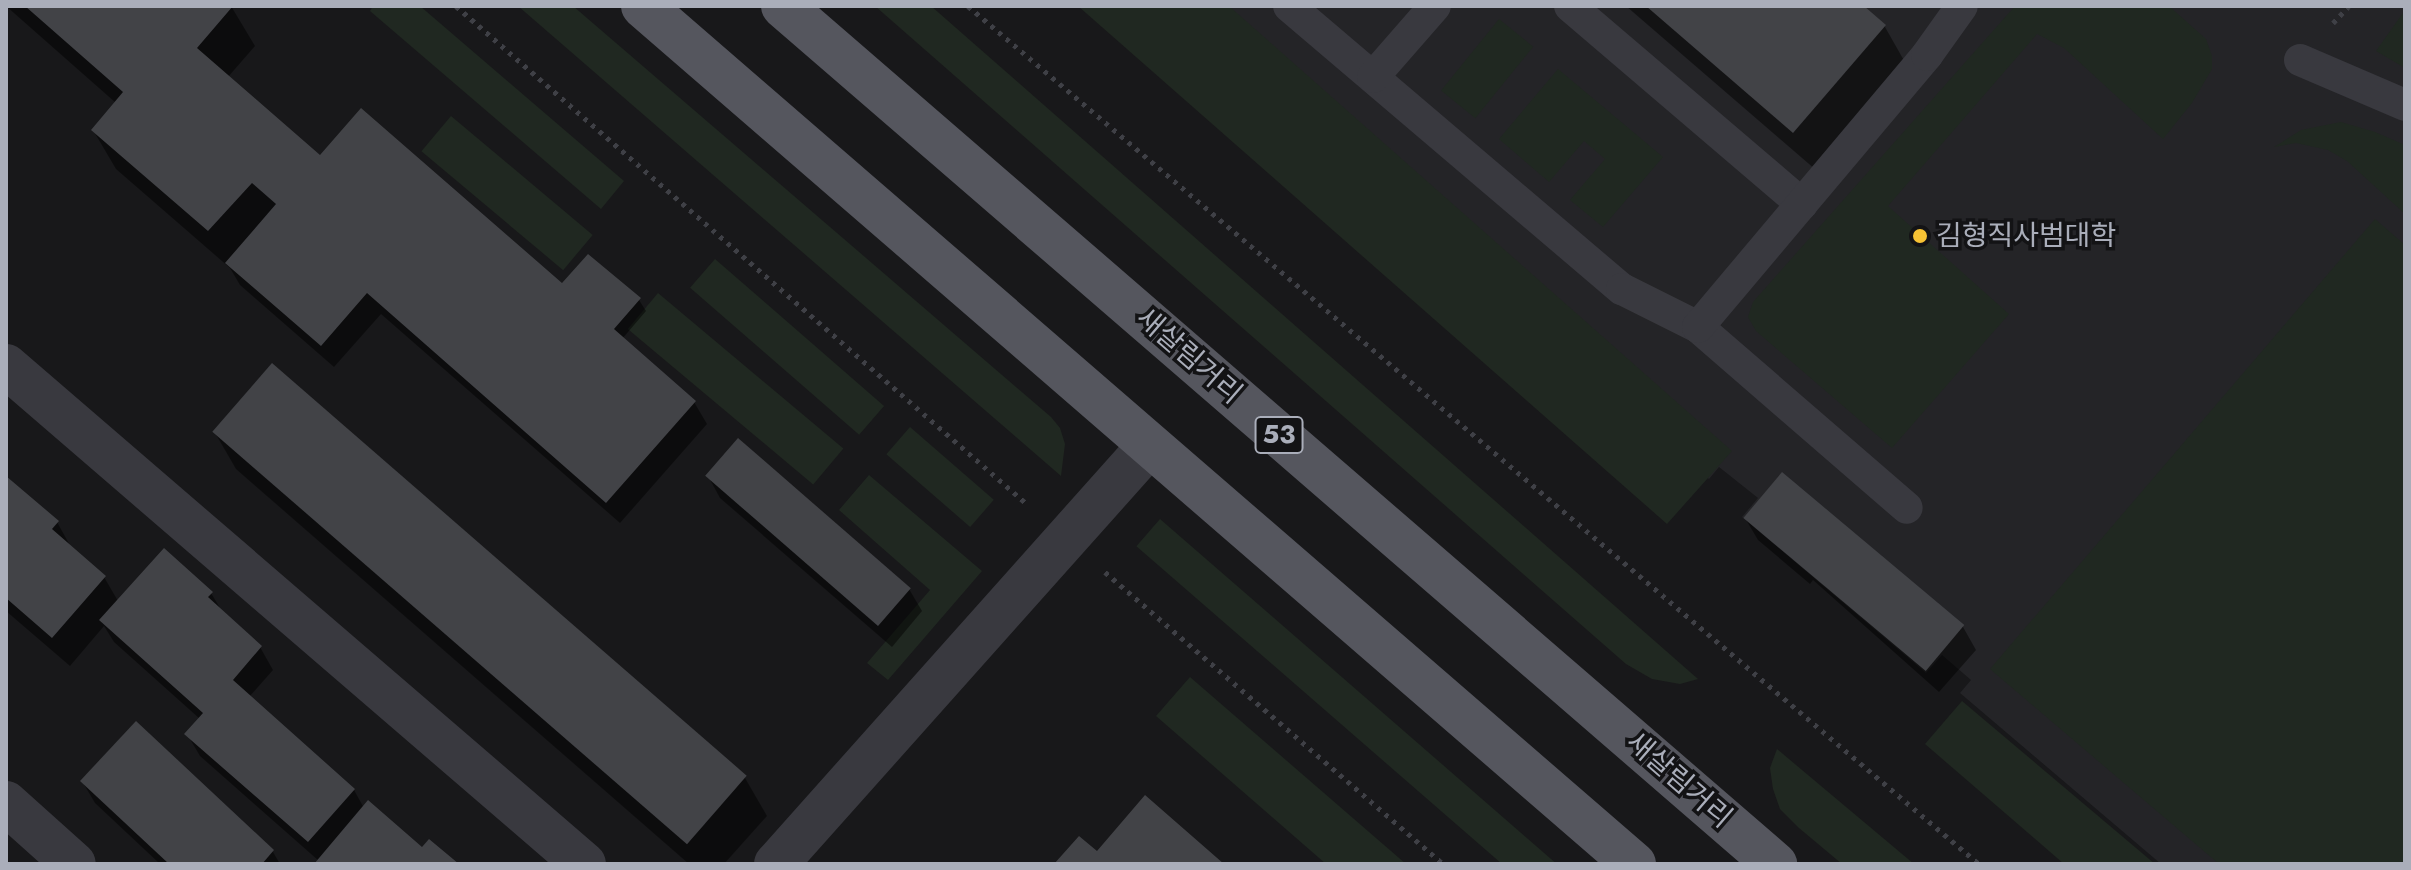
<!DOCTYPE html>
<html>
<head>
<meta charset="utf-8">
<style>
	body { margin:0 }
	#map { position:relative; width:2411px; height:870px; overflow:hidden; background:#18181a; font-family:Jost,"Noto Sans KR",sans-serif }
	div>[style] { position:absolute }
	[style*='--x'] { left:calc(var(--x)*1px); top:calc(var(--y)*1px); width:calc(var(--w)*1px); rotate:calc(var(--a)*1deg) }
	.built>* { inset:0; background:#242427 }
	.green>* { inset:0; background:#202821; transform-origin:0 0 }
	.shadow>* { inset:0; background:#0007 }
	.building>* { inset:0; background:#424347; transform-origin:0 0 }
	.path>* { height:5px; margin-top:-2.5px; transform-origin:0; background:repeating-linear-gradient(90deg,#3f4046 0 4px,transparent 0 10px) }
	.service>* { height:32px; margin:-16px; padding:0 16px; transform-origin:16px; border-radius:16px; background:#39393f }
	.minor>* { height:44px; margin:-22px; padding:0 22px; transform-origin:22px; border-radius:22px; background:#39393f }
	.tertiary>* { height:44px; margin:-22px; padding:0 22px; transform-origin:22px; border-radius:22px; background:#39393f }
	.primary>* { height:44px; margin:-22px; padding:0 22px; transform-origin:22px; border-radius:22px; background:#55565e }
	.dots>* { width:22px; height:22px; translate:-50% -50%; box-sizing:border-box; border:4px solid #131315; border-radius:50% }
	span { translate:-50% -50%; white-space:nowrap; text-align:center; line-height:1.15; -webkit-text-stroke:7px #131315; paint-order:stroke }
	.shield-label span { padding:2px 6px; background:#131315; border:2px solid; border-radius:6px; -webkit-text-stroke-width:0 }
	.shield-label { font-size:26px; color:#aaaeba; font-weight:700 }
	.poi-label { font-size:28px; color:#aaaeba }
	.left { translate:0 -50%; text-align:left }
	.street-label { font-size:28px; color:#aaaeba }
	.frame { position:absolute; inset:0; border:8px solid #aaaeba; pointer-events:none }
</style>
</head>
<body>
<div id="map">
	<div class="built">
		<div style="clip-path:polygon(1174px 6px,2405px 6px,2405px 864px,2161px 864px,1960px 693px,1971px 680px,1942px 655px,1926px 673px,1742px 517px,1758px 498px,1719px 467px,1709px 479px)"></div>
	</div>
	<div class="green">
		<div style="clip-path:polygon(373px 6px,420px 6px,624px 181px,601px 209px,370px 11px)"></div>
		<div style="clip-path:polygon(518px 6px,573px 6px,1051px 417px,1060px 428px,1065px 444px,1061px 476px)"></div>
		<div style="clip-path:polygon(875px 6px,931px 6px,1698px 679px,1680px 684px,1652px 679px,1626px 664px)"></div>
		<div style="clip-path:polygon(1078px 6px,1229px 6px,1732px 451px,1667px 524px)"></div>
		<div style="clip-path:polygon(2015px 6px,2169px 6px,2206px 39px,2212px 56px,2212px 69px,2192px 103px,2163px 139px,2064px 48px,2037px 34px,1888px 206px,2009px 314px,1892px 448px,1756px 331px,1748px 317px,1753px 302px)"></div>
		<div style="clip-path:polygon(2405px 10px,2405px 68px,2376px 51px)"></div>
		<div style="left:1499px;top:19px;width:44px;height:92px;rotate:39deg"></div>
		<div style="clip-path:polygon(1558px 69px,1663px 157px,1603px 227px,1570px 200px,1605px 159px,1584px 141px,1549px 182px,1499px 139px)"></div>
		<div style="left:451px;top:116px;width:185px;height:46px;rotate:40deg"></div>
		<div style="clip-path:polygon(2341px 122px,2375px 132px,2405px 145px,2405px 214px,2347px 161px,2328px 150px,2296px 143px,2274px 147px,2301px 130px)"></div>
		<div style="clip-path:polygon(2375px 219px,2405px 245px,2405px 864px,2219px 864px,1990px 669px)"></div>
		<div style="left:715px;top:259px;width:224px;height:38px;rotate:41deg"></div>
		<div style="left:658px;top:293px;width:242px;height:47px;rotate:40deg"></div>
		<div style="left:910px;top:427px;width:111px;height:36px;rotate:41deg"></div>
		<div style="clip-path:polygon(869px 475px,982px 571px,888px 680px,867px 663px,930px 590px,839px 510px)"></div>
		<div style="left:1160px;top:519px;width:528px;height:36px;rotate:41deg"></div>
		<div style="clip-path:polygon(1190px 677px,1406px 864px,1326px 864px,1156px 716px)"></div>
		<div style="clip-path:polygon(1962px 701px,2155px 864px,2064px 864px,1925px 744px)"></div>
		<div style="clip-path:polygon(1777px 749px,1914px 864px,1842px 864px,1799px 828px,1780px 809px,1773px 789px,1770px 768px)"></div>
	</div>
	<div class="shadow">
		<div style="clip-path:polygon(6px 6px,231px 6px,255px 46px,228px 77px,320px 157px,568px 292px,639px 300px,646px 311px,622px 339px,694px 402px,707px 424px,620px 523px,381px 314px,334px 367px,240px 285px,230px 268px,116px 169px,93px 130px,116px 103px)"></div>
		<div style="clip-path:polygon(1626px 6px,1861px 6px,1885px 27px,1906px 64px,1816px 170px)"></div>
		<div style="clip-path:polygon(214px 431px,745px 778px,767px 816px,724px 864px,689px 864px,236px 469px)"></div>
		<div style="clip-path:polygon(1782px 475px,1963px 627px,1976px 650px,1939px 692px,1813px 580px,1810px 584px,1758px 540px,1745px 518px)"></div>
		<div style="clip-path:polygon(708px 476px,909px 589px,922px 611px,892px 647px,720px 498px)"></div>
		<div style="clip-path:polygon(6px 478px,57px 522px,72px 549px,104px 577px,118px 601px,211px 593px,223px 613px,260px 647px,273px 670px,249px 697px,354px 790px,364px 808px,423px 850px,456px 864px,318px 864px,319px 861px,200px 756px,187px 734px,200px 719px,114px 642px,104px 626px,70px 666px,6px 611px)"></div>
		<div style="clip-path:polygon(136px 723px,273px 852px,280px 864px,160px 864px,95px 803px,82px 781px)"></div>
	</div>
	<div class="building">
		<div style="clip-path:polygon(25px 6px,233px 6px,197px 48px,320px 155px,361px 108px,562px 283px,588px 254px,641px 298px,614px 329px,696px 401px,606px 503px,367px 293px,321px 346px,225px 263px,276px 204px,252px 183px,208px 231px,91px 130px,123px 92px)"></div>
		<div style="clip-path:polygon(1646px 6px,1864px 6px,1886px 25px,1793px 133px)"></div>
		<div style="left:272px;top:363px;width:629px;height:91px;rotate:41deg"></div>
		<div style="left:738px;top:438px;width:229px;height:50px;rotate:41deg"></div>
		<div style="left:1782px;top:472px;width:238px;height:60px;rotate:40deg"></div>
		<div style="clip-path:polygon(6px 476px,59px 521px,52px 529px,106px 576px,52px 638px,6px 598px)"></div>
		<div style="clip-path:polygon(164px 548px,213px 592px,208px 597px,262px 646px,233px 680px,355px 789px,308px 842px,184px 734px,203px 713px,99px 620px)"></div>
		<div style="clip-path:polygon(136px 721px,274px 850px,262px 864px,169px 864px,80px 781px)"></div>
		<div style="clip-path:polygon(1145px 795px,1224px 864px,1054px 864px,1079px 836px,1097px 851px)"></div>
		<div style="clip-path:polygon(368px 800px,422px 847px,429px 839px,459px 864px,314px 864px)"></div>
	</div>
	<div class="path">
		<div style="--x:456;--y:6;--w:759;--a:41.1"></div>
		<div style="--x:968;--y:6;--w:1326;--a:40.32"></div>
		<div style="--x:2333;--y:23;--w:23;--a:-47"></div>
		<div style="--x:1105;--y:572;--w:447;--a:40.8"></div>
	</div>
	<div class="service">
		<div style="--x:1289;--y:6;--w:437;--a:40.4"></div>
		<div style="--x:1622;--y:289;--w:85;--a:26.6"></div>
		<div style="--x:1698;--y:327;--w:276;--a:40.9"></div>
		<div style="--x:1570;--y:6;--w:305;--a:40.5"></div>
		<div style="--x:2300;--y:60;--w:114;--a:23.2"></div>
		<div style="--x:1373;--y:77;--w:94;--a:-48.9"></div>
		<div style="--x:1698;--y:327;--w:356;--a:-49.9"></div>
		<div style="--x:1927;--y:55;--w:60;--a:-54.5"></div>
	</div>
	<div class="minor">
		<div style="--x:6;--y:366;--w:763;--a:40.75"></div>
		<div style="--x:6;--y:803;--w:91;--a:41.9"></div>
	</div>
	<div class="tertiary">
		<div style="--x:776;--y:864;--w:559;--a:-48.26"></div>
	</div>
	<div class="primary">
		<div style="--x:643;--y:6;--w:1311;--a:40.89"></div>
		<div style="--x:783;--y:6;--w:1312;--a:40.86"></div>
	</div>
	<div class="dots">
		<div style="left:1920px;top:236px;background:#f6c234"></div>
	</div>
	<div class="shield-label">
		<span style="left:1279px;top:435px">53</span>
	</div>
	<div class="poi-label">
		<span class="left" style="left:1936px;top:236px">김형직사범대학</span>
	</div>
	<div class="street-label">
		<span style="left:1189px;top:356px;rotate:41deg">새살림거리</span>
		<span style="left:1679px;top:780px;rotate:41deg">새살림거리</span>
	</div>
	<div class="frame"></div>
</div>
</body>
</html>
